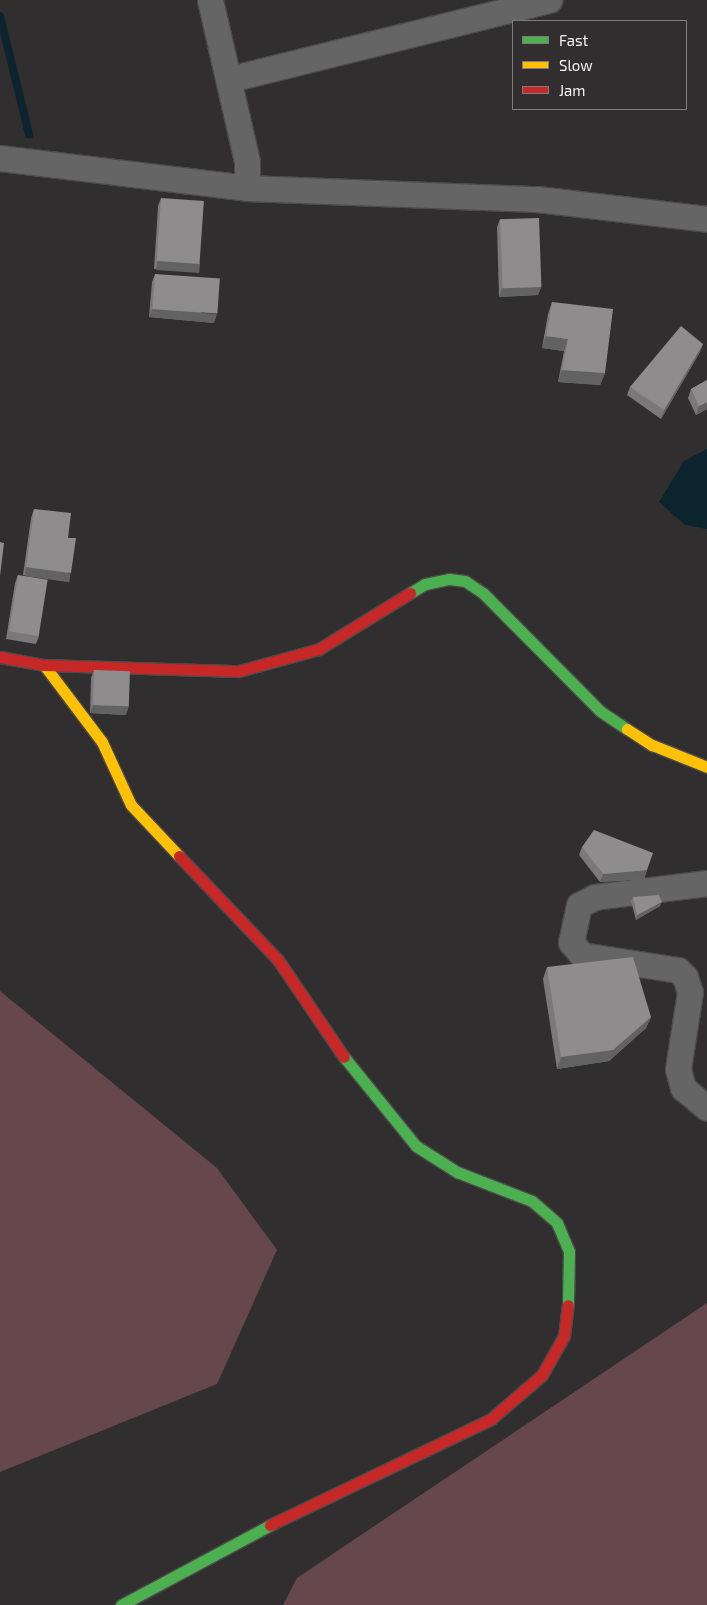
<!DOCTYPE html>
<html>
<head>
<meta charset="utf-8">
<style>
	body { margin:0 }
	#map { position:relative; width:707px; height:1605px; overflow:hidden; background:#312e2f; font-family:"Exo 2",sans-serif }
	div>[style] { position:absolute }
	[style*='--x'] { left:calc(var(--x)*1px); top:calc(var(--y)*1px); width:calc(var(--w)*1px); rotate:calc(var(--a)*1deg) }
	.green>* { inset:0; background:#66474b }
	.water>* { inset:0; background:#0c242d }
	.stream>* { height:8px; margin:-4px; padding:0 4px; transform-origin:4px; border-radius:4px; background:#0c242d }
	.roads { filter:drop-shadow(1px 0 #4c4a4a) drop-shadow(-1px 0 #4c4a4a) drop-shadow(0 1px #4c4a4a) drop-shadow(0 -1px #4c4a4a) }
	.street>* { height:25px; margin:-12.5px; padding:0 12.5px; transform-origin:12.5px; border-radius:12.5px; background:#656566 }
	.fast>* { height:11px; margin:-5.5px; padding:0 5.5px; transform-origin:5.5px; border-radius:5.5px; background:#4caf50 }
	.slow>* { height:11px; margin:-5.5px; padding:0 5.5px; transform-origin:5.5px; border-radius:5.5px; background:#ffc107 }
	.jam>* { height:11px; margin:-5.5px; padding:0 5.5px; transform-origin:5.5px; border-radius:5.5px; background:#c62828 }
	.wall>* { inset:0; background:#7a7878 }
	.shaded-wall>* { inset:0; background:#636262; transform-origin:0 0 }
	.building>* { inset:0; background:#8e8c8c; transform-origin:0 0 }
	span { translate:-50% -50%; white-space:nowrap; text-align:center; line-height:1.15; -webkit-text-stroke:5px #322d2e; paint-order:stroke }
	.legend { position:absolute; left:512px; top:20px; width:175px; height:90px; box-sizing:border-box; background:#322d2e; border:1px solid #807c7d; margin:0; padding:6px 9px; list-style:none; font-size:15px; color:#f6f2f3 }
	.legend li { display:flex; align-items:center; gap:10px; height:25px }
	.legend b { width:25px; border:1px solid #807c7d }
</style>
</head>
<body>
<div id="map">
	<div class="green">
		<div style="clip-path:polygon(0 991px,217px 1168px,277px 1250px,217px 1384px,0 1472px)"></div>
		<div style="clip-path:polygon(707px 1303px,707px 1605px,283px 1605px,297px 1578px)"></div>
	</div>
	<div class="water">
		<div style="clip-path:polygon(707px 449px,707px 529px,685px 525px,659px 502px,684px 461px)"></div>
	</div>
	<div class="stream">
		<div style="--x:0;--y:16;--w:122;--a:76.2"></div>
	</div>
	<div class="roads">
		<div class="street">
			<div style="--x:210;--y:0;--w:166;--a:77.1"></div>
			<div style="--x:247;--y:162;--w:26;--a:90"></div>
			<div style="--x:230;--y:79;--w:329;--a:-13.9"></div>
			<div style="--x:0;--y:158;--w:249;--a:6.9"></div>
			<div style="--x:247;--y:188;--w:290;--a:2.2"></div>
			<div style="--x:537;--y:199;--w:171;--a:6.7"></div>
			<div style="--x:707;--y:883;--w:113;--a:172.9"></div>
			<div style="--x:595;--y:897;--w:18;--a:153"></div>
			<div style="--x:579;--y:905;--w:38;--a:102"></div>
			<div style="--x:571;--y:942;--w:17;--a:50"></div>
			<div style="--x:582;--y:955;--w:97;--a:8.9"></div>
			<div style="--x:678;--y:970;--w:10;--a:45"></div>
			<div style="--x:685;--y:977;--w:16;--a:72"></div>
			<div style="--x:690;--y:992;--w:78;--a:98.9"></div>
			<div style="--x:678;--y:1069;--w:20;--a:75"></div>
			<div style="--x:683;--y:1088;--w:31;--a:40"></div>
		</div>
		<div class="fast">
			<div style="--x:410;--y:593;--w:17;--a:-31"></div>
			<div style="--x:425;--y:584;--w:25;--a:-12"></div>
			<div style="--x:449;--y:579;--w:16;--a:7"></div>
			<div style="--x:465;--y:581;--w:22;--a:34"></div>
			<div style="--x:483;--y:593;--w:166;--a:45.2"></div>
			<div style="--x:600;--y:711;--w:32;--a:34"></div>
			<div style="--x:344;--y:1057;--w:114;--a:51"></div>
			<div style="--x:416;--y:1146;--w:49;--a:32.4"></div>
			<div style="--x:457;--y:1172;--w:80;--a:21.1"></div>
			<div style="--x:532;--y:1201;--w:33;--a:41"></div>
			<div style="--x:557;--y:1223;--w:30;--a:67"></div>
			<div style="--x:569;--y:1251;--w:54;--a:91.1"></div>
			<div style="--x:121;--y:1605;--w:169;--a:-28.2"></div>
		</div>
		<div class="slow">
			<div style="--x:44;--y:665;--w:96;--a:53"></div>
			<div style="--x:102;--y:742;--w:69;--a:65.3"></div>
			<div style="--x:131;--y:805;--w:70;--a:46.7"></div>
			<div style="--x:627;--y:729;--w:30;--a:33"></div>
			<div style="--x:652;--y:745;--w:59;--a:21.8"></div>
		</div>
		<div class="jam">
			<div style="--x:0;--y:657;--w:45;--a:10.3"></div>
			<div style="--x:44;--y:665;--w:195;--a:1.8"></div>
			<div style="--x:239;--y:671;--w:83;--a:-15.4"></div>
			<div style="--x:319;--y:649;--w:107;--a:-31.6"></div>
			<div style="--x:179;--y:856;--w:144;--a:46.4"></div>
			<div style="--x:278;--y:960;--w:117;--a:55.8"></div>
			<div style="--x:270;--y:1525;--w:245;--a:-25.6"></div>
			<div style="--x:491;--y:1419;--w:67;--a:-40.8"></div>
			<div style="--x:542;--y:1375;--w:45;--a:-60.6"></div>
			<div style="--x:564;--y:1336;--w:31;--a:-83"></div>
		</div>
	</div>
	<div class="wall">
		<div style="clip-path:polygon(161px 198px,200px 264px,197px 272px,154px 269px,158px 206px)"></div>
		<div style="clip-path:polygon(500px 219px,541px 287px,538px 295px,499px 297px,497px 227px)"></div>
		<div style="clip-path:polygon(155px 274px,214px 323px,149px 317px,152px 282px)"></div>
		<div style="clip-path:polygon(552px 302px,605px 373px,600px 385px,558px 382px,564px 351px,542px 348px,548px 314px)"></div>
		<div style="clip-path:polygon(703px 344px,700px 352px,661px 419px,627px 395px,630px 387px)"></div>
		<div style="clip-path:polygon(707px 380px,707px 409px,696px 415px,688px 398px,691px 389px)"></div>
		<div style="clip-path:polygon(34px 509px,68px 538px,68px 581px,23px 575px,31px 518px)"></div>
		<div style="clip-path:polygon(18px 575px,39px 636px,36px 644px,6px 639px,15px 583px)"></div>
		<div style="clip-path:polygon(94px 670px,126px 715px,90px 713px,91px 678px)"></div>
		<div style="clip-path:polygon(582px 847px,647px 870px,644px 879px,600px 882px,579px 855px)"></div>
		<div style="clip-path:polygon(633px 897px,660px 906px,636px 920px,631px 901px)"></div>
		<div style="clip-path:polygon(547px 967px,651px 1017px,646px 1028px,609px 1061px,557px 1069px,543px 979px)"></div>
	</div>
	<div class="shaded-wall">
		<div style="left:157px;top:261px;width:43px;height:9px;rotate:4deg"></div>
		<div style="clip-path:polygon(541px 287px,538px 295px,499px 297px,502px 288px)"></div>
		<div style="clip-path:polygon(152px 309px,217px 314px,214px 323px,149px 317px)"></div>
		<div style="clip-path:polygon(546px 336px,568px 339px,564px 351px,542px 348px)"></div>
		<div style="clip-path:polygon(703px 344px,700px 352px,661px 419px,664px 410px)"></div>
		<div style="clip-path:polygon(562px 370px,605px 373px,600px 385px,558px 382px)"></div>
		<div style="clip-path:polygon(707px 402px,707px 409px,696px 415px,699px 406px)"></div>
		<div style="left:26px;top:567px;width:45px;height:9px;rotate:8deg"></div>
		<div style="clip-path:polygon(93px 705px,129px 706px,126px 715px,90px 713px)"></div>
		<div style="clip-path:polygon(647px 870px,644px 879px,600px 882px,603px 874px)"></div>
		<div style="clip-path:polygon(662px 902px,660px 906px,636px 920px,637px 915px)"></div>
		<div style="clip-path:polygon(651px 1017px,646px 1028px,609px 1061px,557px 1069px,561px 1057px)"></div>
	</div>
	<div class="building">
		<div style="left:161px;top:198px;width:43px;height:63px;rotate:4deg"></div>
		<div style="left:539px;top:218px;width:69px;height:39px;rotate:88deg"></div>
		<div style="left:155px;top:274px;width:65px;height:35px;rotate:4deg"></div>
		<div style="clip-path:polygon(552px 302px,613px 309px,605px 373px,562px 370px,568px 339px,546px 336px)"></div>
		<div style="clip-path:polygon(681px 326px,703px 344px,664px 410px,630px 387px)"></div>
		<div style="clip-path:polygon(707px 380px,707px 402px,699px 406px,691px 389px)"></div>
		<div style="clip-path:polygon(34px 509px,71px 513px,68px 538px,76px 538px,71px 573px,26px 567px)"></div>
		<div style="clip-path:polygon(0 542px,4px 543px,0 576px)"></div>
		<div style="left:18px;top:575px;width:30px;height:57px;rotate:9deg"></div>
		<div style="left:94px;top:670px;width:36px;height:35px;rotate:2deg"></div>
		<div style="clip-path:polygon(594px 830px,653px 853px,647px 870px,603px 874px,582px 847px)"></div>
		<div style="clip-path:polygon(659px 895px,662px 902px,637px 915px,633px 897px)"></div>
		<div style="clip-path:polygon(633px 957px,651px 1017px,613px 1050px,561px 1057px,547px 967px)"></div>
	</div>
	<ul class="legend">
	<li><b style="height:6px;background:#4caf50"></b>Fast</li>
	<li><b style="height:6px;background:#ffc107"></b>Slow</li>
	<li><b style="height:6px;background:#c62828"></b>Jam</li>
	</ul>
</div>
</body>
</html>
